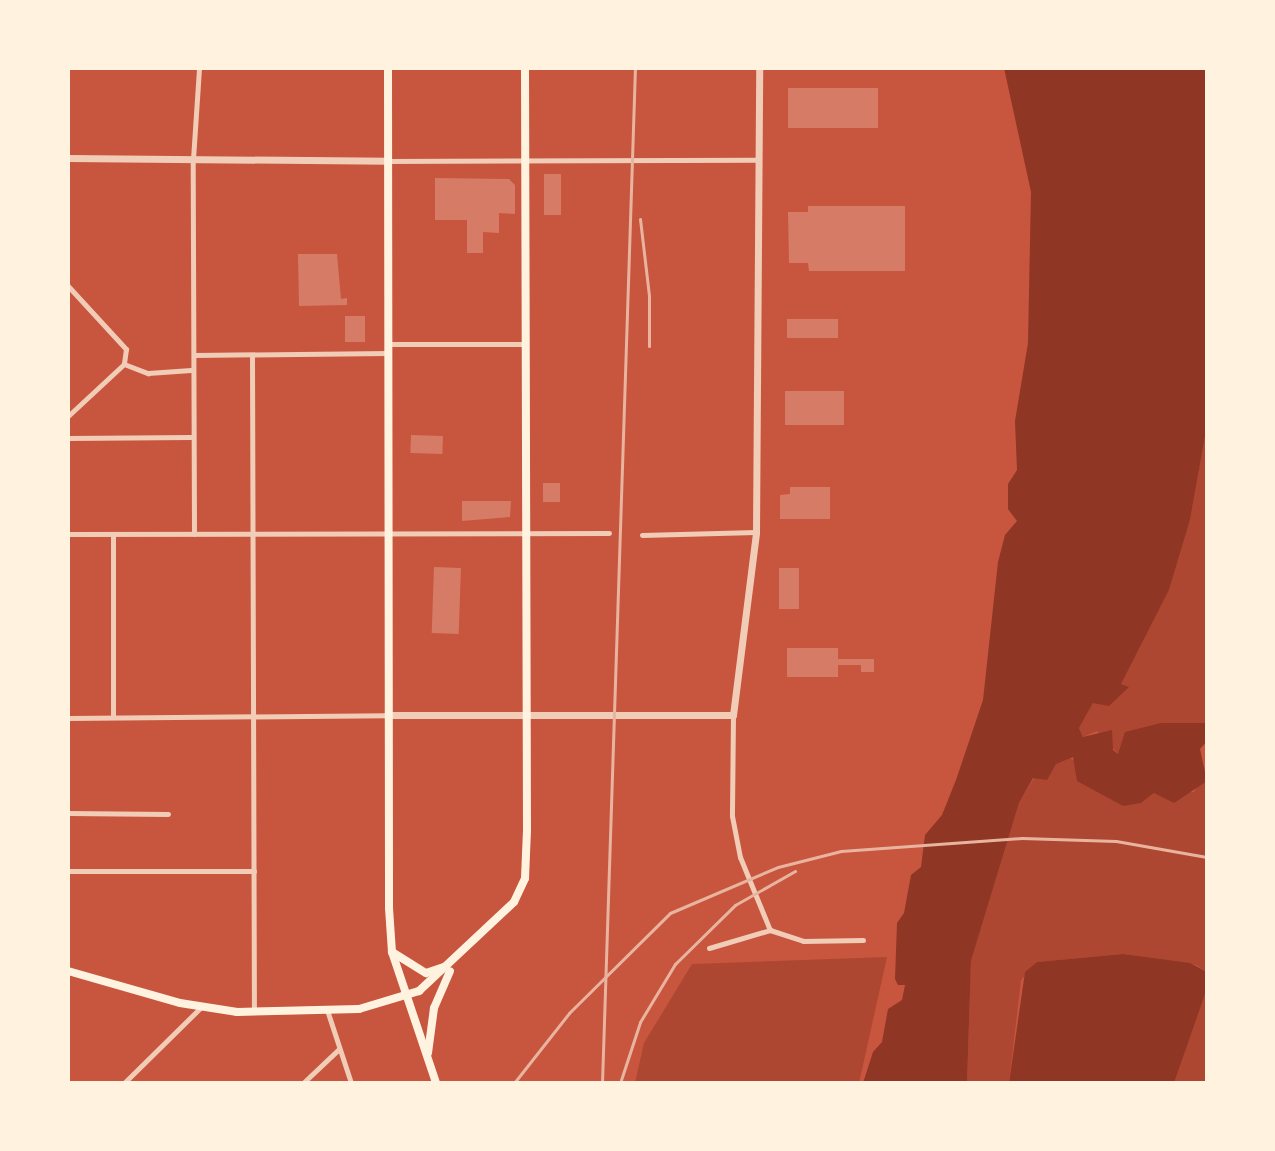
<!DOCTYPE html>
<html>
<head>
<meta charset="utf-8">
<style>
	body { margin:0 }
	#map { position:relative; width:1275px; height:1151px; overflow:hidden; background:#c8553d; font-family:"Archivo Narrow",sans-serif }
	div>[style] { position:absolute }
	[style*='--x'] { left:calc(var(--x)*1px); top:calc(var(--y)*1px); width:calc(var(--w)*1px); rotate:calc(var(--a)*1deg) }
	.green>* { inset:0; background:#ae4732 }
	.water>* { inset:0; background:#8f3625 }
	.building>* { inset:0; background:#d67c66; transform-origin:0 0 }
	.minor>* { height:5px; margin:-2.5px; padding:0 2.5px; transform-origin:2.5px; border-radius:2.5px; background:#f1ccb7 }
	.tertiary>* { height:7px; margin:-3.5px; padding:0 3.5px; transform-origin:3.5px; border-radius:3.5px; background:#f1ccb7 }
	.secondary>* { height:8px; margin:-4px; padding:0 4px; transform-origin:4px; border-radius:4px; background:#fff3e0 }
	.rail>* { height:3px; margin:-1.5px; padding:0 1.5px; transform-origin:1.5px; border-radius:1.5px; background:#e9b49f }
	span { translate:-50% -50%; white-space:nowrap; text-align:center; line-height:1.15; -webkit-text-stroke:8px #fff3e0; paint-order:stroke }
	.frame { position:absolute; inset:0; border:70px solid #fff3e0; pointer-events:none }
</style>
</head>
<body>
<div id="map">
	<div class="green">
		<div style="clip-path:polygon(1207px 425px,1207px 723px,1118px 754px,1097px 731px,1083px 737px,1079px 728px,1093px 703px,1129px 687px,1120px 685px,1169px 590px,1190px 520px)"></div>
		<div style="clip-path:polygon(1067px 756px,1141px 803px,1154px 793px,1194px 792px,1201px 780px,1207px 781px,1207px 972px,1196px 965px,1123px 954px,1037px 962px,1021px 980px,1009px 1083px,967px 1083px,971px 961px,1019px 803px,1034px 778px)"></div>
		<div style="clip-path:polygon(887px 957px,859px 1083px,635px 1083px,644px 1043px,692px 964px)"></div>
		<div style="clip-path:polygon(1207px 987px,1207px 1083px,1174px 1083px,1194px 1023px)"></div>
	</div>
	<div class="water">
		<div style="clip-path:polygon(1004px 68px,1207px 68px,1207px 425px,1190px 520px,1169px 590px,1121px 684px,1129px 687px,1109px 706px,1093px 703px,1079px 728px,1083px 737px,1112px 730px,1113px 750px,1118px 754px,1125px 732px,1161px 723px,1207px 723px,1207px 741px,1200px 749px,1207px 781px,1174px 803px,1154px 793px,1141px 803px,1123px 806px,1077px 781px,1073px 757px,1056px 764px,1047px 780px,1033px 778px,1019px 803px,971px 961px,967px 1083px,863px 1083px,873px 1052px,882px 1042px,888px 1009px,902px 1000px,905px 985px,898px 985px,895px 979px,897px 923px,904px 913px,911px 875px,921px 867px,925px 835px,942px 815px,956px 780px,983px 700px,998px 562px,1005px 535px,1017px 521px,1008px 509px,1008px 484px,1017px 470px,1015px 421px,1028px 343px,1031px 192px)"></div>
		<div style="clip-path:polygon(1123px 954px,1190px 963px,1207px 972px,1207px 988px,1174px 1083px,1009px 1083px,1025px 972px,1037px 962px)"></div>
	</div>
	<div class="building">
		<div style="left:878px;top:88px;width:40px;height:90px;rotate:90deg"></div>
		<div style="left:544px;top:174px;width:17px;height:41px"></div>
		<div style="clip-path:polygon(435px 178px,509px 179px,515px 185px,515px 214px,499px 213px,499px 233px,483px 232px,483px 253px,467px 253px,467px 220px,435px 220px)"></div>
		<div style="clip-path:polygon(808px 206px,905px 206px,905px 271px,809px 271px,808px 263px,789px 263px,788px 212px,808px 212px)"></div>
		<div style="clip-path:polygon(298px 254px,337px 254px,341px 299px,347px 298px,347px 305px,299px 306px)"></div>
		<div style="left:365px;top:316px;width:26px;height:20px;rotate:90deg"></div>
		<div style="left:787px;top:319px;width:51px;height:19px"></div>
		<div style="left:785px;top:391px;width:59px;height:34px"></div>
		<div style="left:411px;top:435px;width:32px;height:18px;rotate:2deg"></div>
		<div style="left:543px;top:483px;width:17px;height:19px"></div>
		<div style="clip-path:polygon(790px 487px,830px 487px,830px 519px,780px 519px,780px 495px,790px 494px)"></div>
		<div style="clip-path:polygon(462px 501px,511px 501px,510px 517px,462px 521px)"></div>
		<div style="left:434px;top:567px;width:27px;height:66px;rotate:2deg"></div>
		<div style="left:779px;top:568px;width:20px;height:41px"></div>
		<div style="clip-path:polygon(787px 648px,838px 648px,838px 659px,874px 659px,874px 672px,861px 672px,861px 665px,838px 665px,838px 677px,787px 677px)"></div>
	</div>
	<div class="minor">
		<div style="--x:388;--y:161;--w:370;--a:-0.2"></div>
		<div style="--x:68;--y:286;--w:86;--a:47.4"></div>
		<div style="--x:126;--y:349;--w:15;--a:98"></div>
		<div style="--x:389;--y:344;--w:136;--a:0"></div>
		<div style="--x:194;--y:355;--w:194;--a:-0.6"></div>
		<div style="--x:252;--y:355;--w:657;--a:89.83"></div>
		<div style="--x:124;--y:364;--w:26;--a:21"></div>
		<div style="--x:148;--y:373;--w:43;--a:-4"></div>
		<div style="--x:68;--y:416;--w:76;--a:-42.9"></div>
		<div style="--x:68;--y:438;--w:123;--a:-0.5"></div>
		<div style="--x:68;--y:534;--w:541;--a:-0.11"></div>
		<div style="--x:113;--y:534;--w:183;--a:90"></div>
		<div style="--x:194;--y:534;--w:375;--a:-90.2"></div>
		<div style="--x:193;--y:159;--w:91;--a:-86.2"></div>
		<div style="--x:642;--y:535;--w:114;--a:-1.5"></div>
		<div style="--x:733;--y:715;--w:101;--a:90.6"></div>
		<div style="--x:732;--y:816;--w:42;--a:79"></div>
		<div style="--x:740;--y:857;--w:79;--a:67.7"></div>
		<div style="--x:68;--y:718;--w:319;--a:-0.5"></div>
		<div style="--x:68;--y:813;--w:100;--a:0.6"></div>
		<div style="--x:68;--y:871;--w:186;--a:0"></div>
		<div style="--x:770;--y:930;--w:35;--a:18"></div>
		<div style="--x:803;--y:941;--w:60;--a:-1"></div>
		<div style="--x:709;--y:948;--w:64;--a:-16.4"></div>
		<div style="--x:328;--y:1013;--w:74;--a:71.8"></div>
		<div style="--x:124;--y:1083;--w:108;--a:-44.6"></div>
		<div style="--x:303;--y:1083;--w:50;--a:-43.4"></div>
	</div>
	<div class="tertiary">
		<div style="--x:68;--y:158;--w:320;--a:0.5"></div>
		<div style="--x:387;--y:715;--w:346;--a:0"></div>
		<div style="--x:733;--y:715;--w:184;--a:-82.8"></div>
		<div style="--x:756;--y:532;--w:464;--a:-89.6"></div>
	</div>
	<div class="secondary">
		<div style="--x:388;--y:68;--w:840;--a:89.93"></div>
		<div style="--x:389;--y:908;--w:44;--a:86.1"></div>
		<div style="--x:392;--y:952;--w:138;--a:71.4"></div>
		<div style="--x:392;--y:952;--w:40;--a:32"></div>
		<div style="--x:426;--y:973;--w:21;--a:-19"></div>
		<div style="--x:68;--y:971;--w:116;--a:15.9"></div>
		<div style="--x:180;--y:1003;--w:58;--a:9"></div>
		<div style="--x:237;--y:1012;--w:122;--a:-1.4"></div>
		<div style="--x:359;--y:1009;--w:63;--a:-16.7"></div>
		<div style="--x:419;--y:991;--w:130;--a:-43.1"></div>
		<div style="--x:514;--y:902;--w:26;--a:-65"></div>
		<div style="--x:525;--y:878;--w:47;--a:-87.6"></div>
		<div style="--x:527;--y:831;--w:763;--a:-90.15"></div>
		<div style="--x:428;--y:1053;--w:45;--a:-82.4"></div>
		<div style="--x:434;--y:1008;--w:40;--a:-66.6"></div>
	</div>
	<div class="rail">
		<div style="--x:640;--y:219;--w:78;--a:83.3"></div>
		<div style="--x:649;--y:296;--w:50;--a:90"></div>
		<div style="--x:514;--y:1083;--w:89;--a:-51.8"></div>
		<div style="--x:569;--y:1013;--w:142;--a:-44.7"></div>
		<div style="--x:670;--y:913;--w:117;--a:-23.1"></div>
		<div style="--x:778;--y:867;--w:65;--a:-14.3"></div>
		<div style="--x:841;--y:851;--w:181;--a:-4.1"></div>
		<div style="--x:1022;--y:838;--w:94;--a:1.8"></div>
		<div style="--x:1116;--y:841;--w:92;--a:10"></div>
		<div style="--x:602;--y:1083;--w:1016;--a:-88.14"></div>
		<div style="--x:620;--y:1083;--w:64;--a:-71.8"></div>
		<div style="--x:640;--y:1022;--w:68;--a:-58.9"></div>
		<div style="--x:675;--y:964;--w:84;--a:-44.5"></div>
		<div style="--x:735;--y:905;--w:69;--a:-29.5"></div>
	</div>
	<div class="frame"></div>
</div>
</body>
</html>
